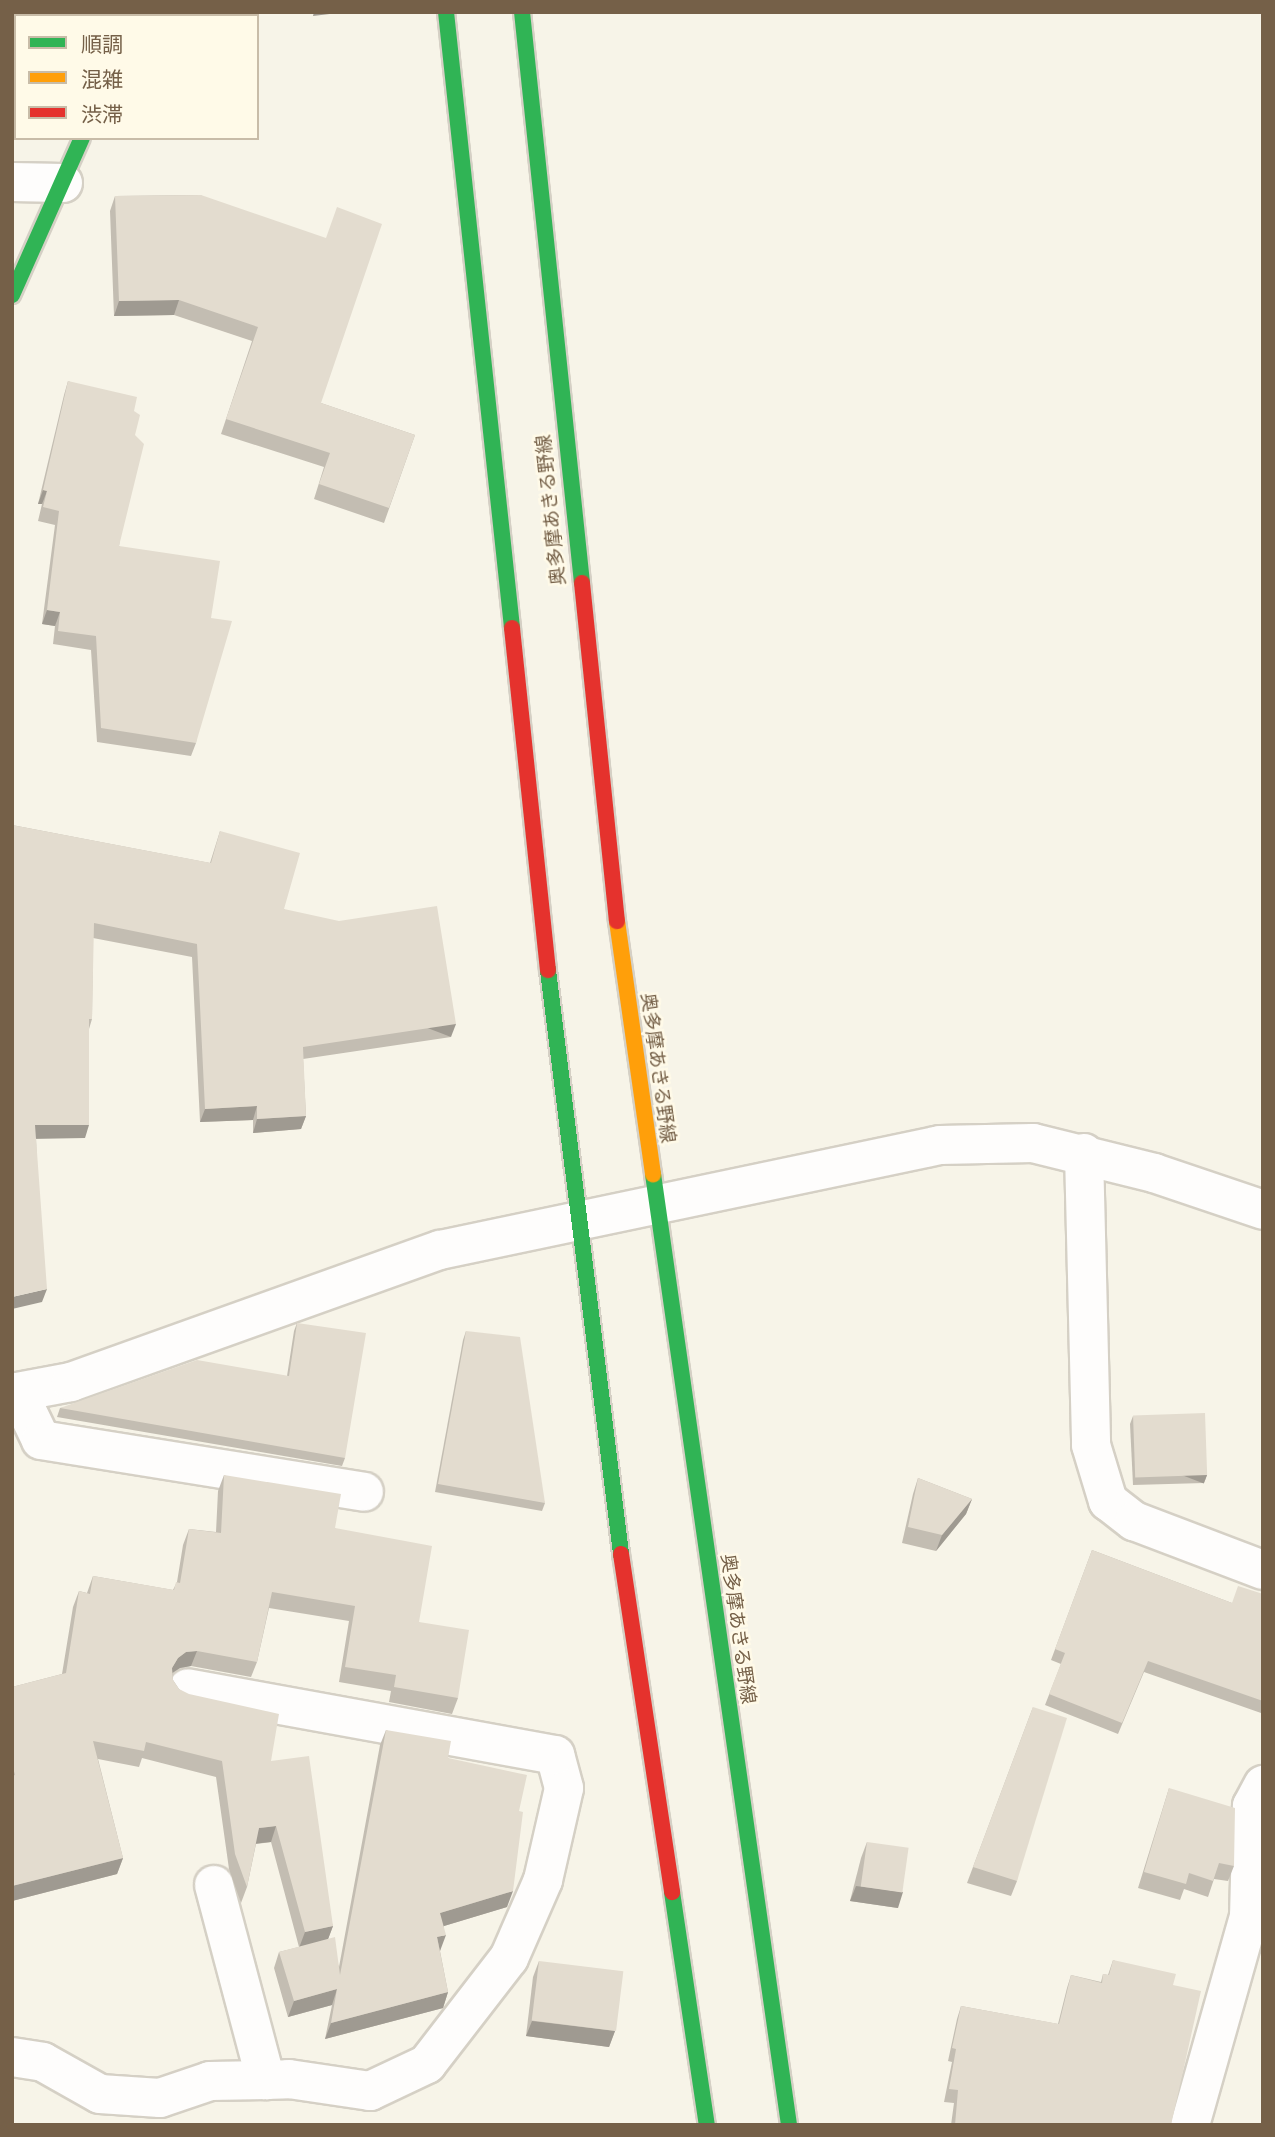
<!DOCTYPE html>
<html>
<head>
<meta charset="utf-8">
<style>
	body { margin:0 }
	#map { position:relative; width:1275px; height:2137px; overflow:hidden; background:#f7f4e8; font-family:"Noto Sans","Noto Sans JP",sans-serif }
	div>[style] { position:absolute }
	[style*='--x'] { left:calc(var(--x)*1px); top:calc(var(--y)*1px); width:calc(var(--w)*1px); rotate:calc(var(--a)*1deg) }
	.roads { filter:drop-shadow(2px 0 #d5d0c5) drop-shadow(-2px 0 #d5d0c5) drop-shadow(0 2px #d5d0c5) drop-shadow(0 -2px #d5d0c5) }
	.street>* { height:38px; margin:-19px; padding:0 19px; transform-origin:19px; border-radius:19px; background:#fefdfc }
	.fast>* { height:16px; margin:-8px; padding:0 8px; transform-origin:8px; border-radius:8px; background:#30b455 }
	.slow>* { height:16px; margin:-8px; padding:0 8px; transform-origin:8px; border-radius:8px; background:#ff9f0a }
	.jam>* { height:16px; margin:-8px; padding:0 8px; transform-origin:8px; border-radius:8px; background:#e5322d }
	.wall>* { inset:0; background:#c3bdb2 }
	.shaded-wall>* { inset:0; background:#9f9a91; transform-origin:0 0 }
	.building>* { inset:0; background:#e3dccf; transform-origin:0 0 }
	span { translate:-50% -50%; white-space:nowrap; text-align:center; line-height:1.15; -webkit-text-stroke:5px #fffae8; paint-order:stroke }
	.street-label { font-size:19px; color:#756048 }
	.frame { position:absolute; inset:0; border:14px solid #756048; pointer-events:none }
	.legend { position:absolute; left:14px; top:14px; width:245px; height:126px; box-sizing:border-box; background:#fffae8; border:2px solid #c8bca8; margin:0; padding:9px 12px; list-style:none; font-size:21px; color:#756048 }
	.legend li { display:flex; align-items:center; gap:14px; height:35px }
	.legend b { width:35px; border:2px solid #c8bca8 }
</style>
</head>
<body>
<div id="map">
	<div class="roads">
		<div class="street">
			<div style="--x:12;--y:182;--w:51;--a:1.1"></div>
			<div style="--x:1084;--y:1153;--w:292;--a:88.6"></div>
			<div style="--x:1091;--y:1445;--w:59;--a:73.1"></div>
			<div style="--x:1108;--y:1501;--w:33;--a:38"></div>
			<div style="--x:1134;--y:1521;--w:138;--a:20.8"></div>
			<div style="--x:18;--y:1392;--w:53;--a:64.4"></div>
			<div style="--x:41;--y:1440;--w:327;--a:9.1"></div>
			<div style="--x:12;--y:1393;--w:60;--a:-10.6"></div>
			<div style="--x:71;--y:1382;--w:392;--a:-19.7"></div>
			<div style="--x:440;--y:1250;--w:511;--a:-11.86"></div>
			<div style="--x:940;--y:1145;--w:93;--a:-1.2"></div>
			<div style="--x:1033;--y:1143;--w:125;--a:13.9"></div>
			<div style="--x:1154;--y:1173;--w:115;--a:18.7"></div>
			<div style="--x:214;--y:1885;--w:202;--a:75.1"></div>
			<div style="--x:12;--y:2057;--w:31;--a:9"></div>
			<div style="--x:43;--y:2062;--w:65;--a:29.3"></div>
			<div style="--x:100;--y:2094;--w:60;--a:3.8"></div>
			<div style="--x:160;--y:2098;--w:53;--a:-18.8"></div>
			<div style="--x:210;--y:2081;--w:56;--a:-1"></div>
			<div style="--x:266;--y:2080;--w:23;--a:-2"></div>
			<div style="--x:289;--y:2079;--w:82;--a:8.4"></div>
			<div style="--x:370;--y:2091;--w:63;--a:-25.3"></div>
			<div style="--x:427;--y:2064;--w:134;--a:-52.3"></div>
			<div style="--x:509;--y:1958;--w:85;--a:-66.4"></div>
			<div style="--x:543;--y:1880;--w:94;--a:-77.1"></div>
			<div style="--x:564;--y:1788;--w:34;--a:-105"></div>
			<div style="--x:555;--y:1755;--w:373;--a:-169.7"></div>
			<div style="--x:1190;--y:2125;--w:216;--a:-74.2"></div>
			<div style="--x:1249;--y:1917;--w:111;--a:-88.5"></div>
			<div style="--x:1252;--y:1806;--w:24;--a:-62"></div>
		</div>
		<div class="fast">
			<div style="--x:446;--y:12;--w:620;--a:83.88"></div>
			<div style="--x:522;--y:12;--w:574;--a:84"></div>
			<div style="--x:134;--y:16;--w:4;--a:-63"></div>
			<div style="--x:12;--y:295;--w:172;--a:-66"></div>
			<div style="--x:548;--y:970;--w:589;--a:82.87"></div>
			<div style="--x:653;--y:1174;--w:961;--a:81.86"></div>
			<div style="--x:672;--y:1892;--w:236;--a:81.5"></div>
		</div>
		<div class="slow">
			<div style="--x:617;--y:921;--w:256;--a:81.9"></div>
		</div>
		<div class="jam">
			<div style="--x:582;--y:583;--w:340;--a:84.1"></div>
			<div style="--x:512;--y:628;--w:344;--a:84"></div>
			<div style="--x:621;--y:1554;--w:342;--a:81.4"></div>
		</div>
	</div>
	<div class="wall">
		<div style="clip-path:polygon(12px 22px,16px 23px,16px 96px,13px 102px,12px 102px)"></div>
		<div style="clip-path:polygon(201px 195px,321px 403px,415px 435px,384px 523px,314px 499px,324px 467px,221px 434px,252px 341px,174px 315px,114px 316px,110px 211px,115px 196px)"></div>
		<div style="clip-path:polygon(68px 381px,134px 411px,135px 435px,119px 546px,211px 618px,196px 743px,191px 756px,97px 742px,91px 650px,53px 644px,55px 626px,42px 624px,55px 525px,38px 521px,42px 504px,38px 504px,64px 395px)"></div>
		<div style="clip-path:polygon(12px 825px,210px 863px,220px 831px,284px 909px,451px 1037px,303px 1059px,306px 1116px,301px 1129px,253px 1133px,253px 1120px,200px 1122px,192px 957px,93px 938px,92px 1019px,89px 1029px,85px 1138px,36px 1138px,42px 1302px)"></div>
		<div style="clip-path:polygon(297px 1323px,345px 1458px,342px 1466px,57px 1417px,60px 1408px,287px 1376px,294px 1331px)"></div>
		<div style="clip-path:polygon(466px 1331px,545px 1503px,542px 1511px,435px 1492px,463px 1340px)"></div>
		<div style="clip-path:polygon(1133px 1416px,1207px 1475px,1204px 1483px,1133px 1485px,1130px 1424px)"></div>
		<div style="clip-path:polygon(224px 1475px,335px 1528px,419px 1622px,458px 1698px,452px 1714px,389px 1702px,391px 1691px,339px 1682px,349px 1621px,269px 1608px,257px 1662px,251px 1677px,191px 1666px,180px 1668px,173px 1673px,173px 1680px,179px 1689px,271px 1761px,333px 1926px,328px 1939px,339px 1967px,380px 1745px,386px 1730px,448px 1758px,519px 1811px,507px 1907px,444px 1926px,440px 1951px,448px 1992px,443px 2008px,325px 2039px,332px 2005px,288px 2017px,274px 1968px,279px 1952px,299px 1947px,271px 1842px,256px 1844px,247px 1887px,241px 1903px,229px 1869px,216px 1777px,142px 1758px,139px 1767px,98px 1759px,123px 1858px,117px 1874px,12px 1901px,12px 1687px,62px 1674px,73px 1607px,79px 1591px,87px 1593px,93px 1576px,173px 1590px,177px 1582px,183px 1545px,189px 1529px,216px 1532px,218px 1491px)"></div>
		<div style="clip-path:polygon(918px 1478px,972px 1499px,966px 1514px,936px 1551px,902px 1543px,913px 1494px)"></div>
		<div style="clip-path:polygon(1092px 1550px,1232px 1603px,1263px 1594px,1263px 1707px,1261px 1713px,1144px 1672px,1118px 1734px,1045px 1705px,1061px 1664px,1051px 1660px)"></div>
		<div style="clip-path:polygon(1033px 1707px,1017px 1881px,1011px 1896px,967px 1883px)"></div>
		<div style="clip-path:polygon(1169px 1788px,1234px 1866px,1228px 1881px,1214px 1879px,1208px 1897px,1184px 1889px,1180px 1900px,1138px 1888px)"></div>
		<div style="clip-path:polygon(867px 1842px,898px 1908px,850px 1901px,861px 1858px)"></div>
		<div style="clip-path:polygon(1113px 1960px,1173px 1985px,1171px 2125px,951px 2125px,954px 2103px,944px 2102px,952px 2062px,948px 2061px,957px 2019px,961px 2006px,1058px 2024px,1067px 1988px,1071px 1975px,1101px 1982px,1103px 1974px,1108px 1975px)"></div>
		<div style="clip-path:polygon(539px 1961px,615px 2031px,609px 2047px,526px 2036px,533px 1977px)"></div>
	</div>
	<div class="shaded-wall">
		<div style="clip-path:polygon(314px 12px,346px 12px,313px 16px)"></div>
		<div style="clip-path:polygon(179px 300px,174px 315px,114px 316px,119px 301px)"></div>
		<div style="clip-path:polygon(43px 490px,47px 491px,42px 504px,38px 504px)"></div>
		<div style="clip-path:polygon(47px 610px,60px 612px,55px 626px,42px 624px)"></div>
		<div style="left:456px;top:1024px;width:14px;height:155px;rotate:111deg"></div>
		<div style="clip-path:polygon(257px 1106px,253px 1120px,200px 1122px,205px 1109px)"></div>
		<div style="clip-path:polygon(306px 1116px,301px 1129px,253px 1133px,257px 1119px)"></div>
		<div style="clip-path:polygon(35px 1125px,89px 1125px,85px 1138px,30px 1139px)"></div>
		<div style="clip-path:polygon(47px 1289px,42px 1302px,12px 1309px,12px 1297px)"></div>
		<div style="left:1207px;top:1475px;width:9px;height:71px;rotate:111deg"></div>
		<div style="clip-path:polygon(972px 1499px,966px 1514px,936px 1551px,942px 1535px)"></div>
		<div style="clip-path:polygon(197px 1651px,191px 1666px,180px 1668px,172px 1673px,172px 1668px,178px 1658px,186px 1652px)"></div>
		<div style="clip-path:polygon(276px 1826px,271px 1842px,253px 1844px,259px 1828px)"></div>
		<div style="clip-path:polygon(123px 1858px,117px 1874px,12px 1901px,12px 1886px)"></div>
		<div style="clip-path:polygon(856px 1886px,903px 1892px,898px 1908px,850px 1901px)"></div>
		<div style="clip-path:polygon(513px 1891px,507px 1907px,434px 1929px,440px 1913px)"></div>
		<div style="clip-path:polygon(333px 1926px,327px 1942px,299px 1948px,305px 1932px)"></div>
		<div style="clip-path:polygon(446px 1935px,440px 1951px,437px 1937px)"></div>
		<div style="clip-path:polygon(337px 1989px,332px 2005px,288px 2017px,294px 2001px)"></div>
		<div style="clip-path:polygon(448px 1992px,443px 2008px,325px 2039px,331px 2023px)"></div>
		<div style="clip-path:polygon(532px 2021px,615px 2031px,609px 2047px,526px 2036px)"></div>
	</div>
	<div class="building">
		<div style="left:12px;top:22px;width:4px;height:62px;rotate:14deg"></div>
		<div style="clip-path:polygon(201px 195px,326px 238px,337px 207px,382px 224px,321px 403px,415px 435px,389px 508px,319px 484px,330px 453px,226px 419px,258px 327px,179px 300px,119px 301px,115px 196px)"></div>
		<div style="clip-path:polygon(68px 381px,137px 397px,134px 411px,140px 415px,135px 435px,144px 444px,119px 546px,220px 561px,211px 618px,232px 621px,196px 743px,101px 728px,96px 636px,58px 631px,60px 612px,47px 610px,59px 511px,43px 507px,47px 491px,43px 490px)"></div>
		<div style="clip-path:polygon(12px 825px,211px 863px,220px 831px,300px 853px,284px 909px,339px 921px,437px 906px,456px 1024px,303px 1047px,306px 1116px,257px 1119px,257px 1106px,205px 1109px,197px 944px,94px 923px,92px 1019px,89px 1019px,89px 1125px,35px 1125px,47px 1289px,12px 1297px)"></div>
		<div style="clip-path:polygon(297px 1323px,366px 1333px,345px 1458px,60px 1408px,197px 1360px,289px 1376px)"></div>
		<div style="clip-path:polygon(466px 1331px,520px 1337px,545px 1503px,438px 1484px)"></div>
		<div style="left:1205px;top:1413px;width:62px;height:72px;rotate:88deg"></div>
		<div style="clip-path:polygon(224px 1475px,341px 1494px,335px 1528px,432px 1546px,419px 1622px,469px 1630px,458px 1698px,394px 1687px,396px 1675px,345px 1667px,355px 1606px,272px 1592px,257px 1662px,197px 1651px,186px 1652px,178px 1658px,172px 1668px,173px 1680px,179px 1689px,189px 1694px,279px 1714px,271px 1761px,309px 1756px,333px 1926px,305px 1932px,276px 1826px,259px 1828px,247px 1887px,235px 1854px,222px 1761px,146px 1742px,144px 1751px,93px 1741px,123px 1858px,12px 1886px,12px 1776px,15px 1775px,12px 1764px,12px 1687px,66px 1673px,79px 1591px,90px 1594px,93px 1576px,174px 1590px,176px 1582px,180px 1583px,189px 1529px,221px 1533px)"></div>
		<div style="clip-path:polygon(918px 1478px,972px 1499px,942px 1535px,908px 1527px)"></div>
		<div style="clip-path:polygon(1092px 1550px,1232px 1603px,1238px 1586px,1263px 1594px,1263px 1701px,1148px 1661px,1122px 1723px,1049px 1694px,1065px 1653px,1055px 1649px)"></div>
		<div style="clip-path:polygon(1033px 1707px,1067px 1718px,1017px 1881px,973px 1867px)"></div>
		<div style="clip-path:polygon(386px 1730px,451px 1741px,448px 1758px,527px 1775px,519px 1811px,523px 1812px,513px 1891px,440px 1913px,446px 1935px,437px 1937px,448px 1992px,331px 2023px,337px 1989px,294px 2001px,279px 1952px,335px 1937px,340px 1975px)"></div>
		<div style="clip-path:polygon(1169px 1788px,1235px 1808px,1234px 1866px,1219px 1863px,1213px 1881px,1189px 1873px,1186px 1884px,1144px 1872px)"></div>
		<div style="left:867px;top:1842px;width:42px;height:45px;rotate:8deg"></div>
		<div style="clip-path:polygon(1113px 1960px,1176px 1974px,1173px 1985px,1201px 1991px,1171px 2125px,955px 2125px,958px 2090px,949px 2089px,956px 2049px,952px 2048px,961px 2006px,1059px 2024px,1071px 1975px,1102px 1983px,1103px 1974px,1109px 1975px)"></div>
		<div style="left:539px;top:1961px;width:85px;height:60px;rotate:7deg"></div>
	</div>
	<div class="street-label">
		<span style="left:551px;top:510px;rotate:-96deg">奥多摩あきる野線</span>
		<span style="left:658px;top:1068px;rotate:82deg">奥多摩あきる野線</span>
		<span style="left:738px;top:1629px;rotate:82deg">奥多摩あきる野線</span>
	</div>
	<div class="frame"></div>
	<ul class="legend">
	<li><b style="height:9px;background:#30b455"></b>順調</li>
	<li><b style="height:9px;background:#ff9f0a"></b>混雑</li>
	<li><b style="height:9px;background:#e5322d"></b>渋滞</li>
	</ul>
</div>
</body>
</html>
